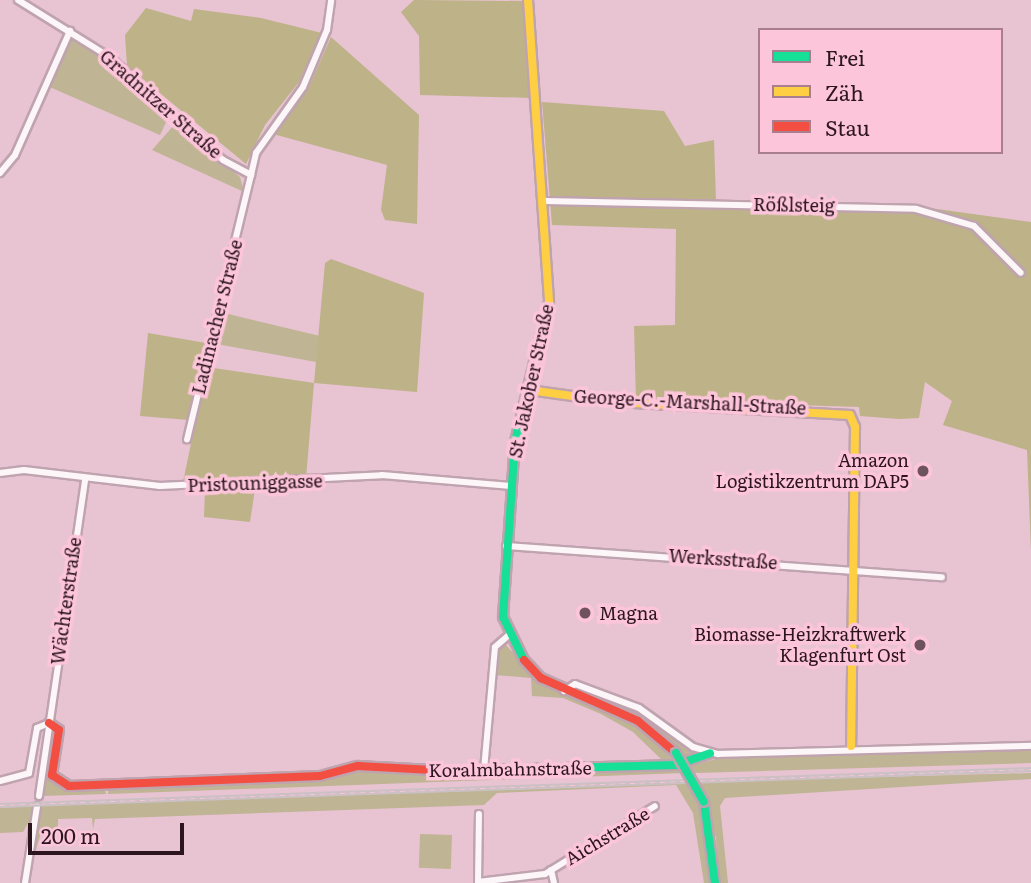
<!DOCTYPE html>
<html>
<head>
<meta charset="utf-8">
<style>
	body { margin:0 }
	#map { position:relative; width:1031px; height:883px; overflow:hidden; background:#e8c3d1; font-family:Literata,serif }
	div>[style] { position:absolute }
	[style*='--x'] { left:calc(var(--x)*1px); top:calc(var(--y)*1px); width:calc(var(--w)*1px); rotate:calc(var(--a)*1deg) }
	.green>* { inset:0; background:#bfb494; transform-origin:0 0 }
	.forest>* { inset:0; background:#bdb288 }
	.roads { filter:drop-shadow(2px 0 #bfa3ae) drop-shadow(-2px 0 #bfa3ae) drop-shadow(0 2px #bfa3ae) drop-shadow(0 -2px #bfa3ae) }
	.street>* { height:6px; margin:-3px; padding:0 3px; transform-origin:3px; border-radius:3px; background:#fcf6f8 }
	.fast>* { height:8px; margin:-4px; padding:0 4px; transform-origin:4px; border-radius:4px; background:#16e098 }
	.slow>* { height:8px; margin:-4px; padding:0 4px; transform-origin:4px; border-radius:4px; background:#ffcf43 }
	.jam>* { height:8px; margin:-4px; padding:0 4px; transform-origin:4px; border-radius:4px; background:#f24e42 }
	.rail>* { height:4.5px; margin-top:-2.25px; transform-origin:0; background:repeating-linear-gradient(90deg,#fcc5d9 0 5px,#cbc0c4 0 10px); box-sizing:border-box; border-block:2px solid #cbc0c4 }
	.bridges { filter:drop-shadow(2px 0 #bfa3ae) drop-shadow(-2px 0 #bfa3ae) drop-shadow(0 2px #bfa3ae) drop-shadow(0 -2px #bfa3ae) }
	.fast-bridge>* { height:8px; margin:-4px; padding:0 4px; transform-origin:4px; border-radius:4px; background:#16e098 }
	.dots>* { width:19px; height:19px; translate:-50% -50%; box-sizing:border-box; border:4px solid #fcc5d9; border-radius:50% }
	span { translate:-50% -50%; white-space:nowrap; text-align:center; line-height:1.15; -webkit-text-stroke:7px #fcc5d9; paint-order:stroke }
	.street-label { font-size:18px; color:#2d151f }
	.poi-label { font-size:18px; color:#2d151f }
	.right { translate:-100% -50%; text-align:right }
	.left { translate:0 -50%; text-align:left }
	.legend { position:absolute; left:758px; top:28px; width:245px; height:126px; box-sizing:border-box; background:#fcc5d9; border:2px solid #a97f8f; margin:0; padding:9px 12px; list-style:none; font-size:21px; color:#2d151f }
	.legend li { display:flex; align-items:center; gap:14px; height:35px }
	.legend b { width:35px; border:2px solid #a97f8f }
	.scale { position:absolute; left:28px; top:823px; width:156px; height:32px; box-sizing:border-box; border:4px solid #2d151f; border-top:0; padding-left:9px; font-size:21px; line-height:24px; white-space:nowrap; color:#2d151f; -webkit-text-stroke:5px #fcc5d9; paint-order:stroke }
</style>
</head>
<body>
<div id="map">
	<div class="green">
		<div style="clip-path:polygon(77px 38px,111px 60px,168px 118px,160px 135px,45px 85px,69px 39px)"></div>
		<div style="clip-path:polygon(175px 124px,240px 177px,244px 192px,152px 150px)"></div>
		<div style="clip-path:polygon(220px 312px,320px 336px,316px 362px,211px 343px)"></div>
		<div style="clip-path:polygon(505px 644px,544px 686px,637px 727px,677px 763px,666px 764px,633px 732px,601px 714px,563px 698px,532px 696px,531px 678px,495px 675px,498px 648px)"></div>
		<div style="clip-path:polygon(573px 688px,631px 706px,704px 753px,688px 763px,647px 722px)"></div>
		<div style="clip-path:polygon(57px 728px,54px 782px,104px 787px,106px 794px,41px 796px,50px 729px)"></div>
		<div style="clip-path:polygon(1031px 748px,1031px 763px,695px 773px,691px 766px,726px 756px)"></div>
		<div style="clip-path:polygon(680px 767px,684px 773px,108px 794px,109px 787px,326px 778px,363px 768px)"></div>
		<div style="clip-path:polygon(1031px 773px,1031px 779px,725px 798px,720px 806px,728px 883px,718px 883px,716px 838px,700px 782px)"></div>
		<div style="clip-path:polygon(689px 782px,704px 819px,710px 883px,704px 883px,693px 813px,676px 785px,497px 793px,484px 805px,95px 819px,93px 829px,92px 818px,58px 819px,58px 830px,42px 830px,31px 866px,40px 806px)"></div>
		<div style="clip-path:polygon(35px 806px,25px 861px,28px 823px,23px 832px,0 833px,0 808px)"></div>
		<div style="left:452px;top:835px;width:34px;height:32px;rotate:92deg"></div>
	</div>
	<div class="forest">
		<div style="clip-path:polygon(414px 0,523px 1px,533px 98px,420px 95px,419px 36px,401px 12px)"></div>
		<div style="clip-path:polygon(146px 8px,191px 21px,194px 9px,261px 18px,322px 33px,299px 82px,265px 125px,246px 164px,127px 66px,125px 35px)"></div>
		<div style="clip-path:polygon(331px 37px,419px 115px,417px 224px,385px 220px,381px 210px,387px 165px,273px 134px,308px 89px)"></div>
		<div style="clip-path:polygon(542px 102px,664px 111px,685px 146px,714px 140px,716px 201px,908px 205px,1031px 222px,1031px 551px,1027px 450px,943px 425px,952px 401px,925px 382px,919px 418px,899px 419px,860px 416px,859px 407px,636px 400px,634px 326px,675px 325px,676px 229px,552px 225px)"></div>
		<div style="clip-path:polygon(331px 259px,424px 293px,417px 392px,314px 383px,306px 478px,183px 482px,207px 367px,314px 383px,325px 263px)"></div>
		<div style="clip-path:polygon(148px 333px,206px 343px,189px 420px,140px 416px)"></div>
		<div style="clip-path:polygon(255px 489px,250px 522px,204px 517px,205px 490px)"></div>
	</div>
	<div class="roads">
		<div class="street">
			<div style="--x:18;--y:0;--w:110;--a:31.9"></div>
			<div style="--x:111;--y:58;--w:151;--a:42.3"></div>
			<div style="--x:223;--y:160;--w:32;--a:28"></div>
			<div style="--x:251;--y:175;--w:272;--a:103.6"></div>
			<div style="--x:0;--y:173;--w:23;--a:-50"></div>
			<div style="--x:15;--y:155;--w:136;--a:-66.1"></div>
			<div style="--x:251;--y:175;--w:23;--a:-77"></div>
			<div style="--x:256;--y:153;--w:81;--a:-54.5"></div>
			<div style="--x:303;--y:87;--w:62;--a:-67.2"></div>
			<div style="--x:327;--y:30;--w:30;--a:-82"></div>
			<div style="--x:545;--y:201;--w:371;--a:1.2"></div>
			<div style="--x:916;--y:209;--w:60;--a:16.3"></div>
			<div style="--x:974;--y:226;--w:66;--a:45"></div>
			<div style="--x:0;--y:473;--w:24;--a:-7"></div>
			<div style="--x:24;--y:470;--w:137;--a:6.7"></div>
			<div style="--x:160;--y:486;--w:222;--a:-2.8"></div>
			<div style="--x:382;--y:475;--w:128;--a:4.9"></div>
			<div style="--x:506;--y:546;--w:437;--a:4.1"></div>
			<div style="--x:564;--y:691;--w:13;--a:-32"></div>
			<div style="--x:575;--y:684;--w:68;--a:20.6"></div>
			<div style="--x:639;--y:708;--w:67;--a:35.8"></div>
			<div style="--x:693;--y:747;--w:26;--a:16"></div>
			<div style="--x:718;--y:754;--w:313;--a:-1.5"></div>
			<div style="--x:484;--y:770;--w:123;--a:-84.9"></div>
			<div style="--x:495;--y:647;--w:18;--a:-41"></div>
			<div style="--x:0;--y:781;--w:30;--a:-15"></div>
			<div style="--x:29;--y:773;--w:46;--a:-79.9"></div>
			<div style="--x:37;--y:728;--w:13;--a:-23"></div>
			<div style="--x:39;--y:796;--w:320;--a:-81.7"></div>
			<div style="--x:551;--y:870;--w:13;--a:77"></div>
			<div style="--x:478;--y:882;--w:67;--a:-6.8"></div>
			<div style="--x:545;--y:874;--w:129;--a:-31.7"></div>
			<div style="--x:25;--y:883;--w:78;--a:-81.1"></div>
			<div style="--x:478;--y:883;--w:69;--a:-89.2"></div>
		</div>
		<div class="fast">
			<div style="--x:524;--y:660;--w:48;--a:-116"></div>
			<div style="--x:503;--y:617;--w:175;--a:-86.1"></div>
			<div style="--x:515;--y:442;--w:95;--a:-76.6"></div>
			<div style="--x:451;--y:771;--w:225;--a:-1.5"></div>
			<div style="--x:676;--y:765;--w:36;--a:-19"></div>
			<div style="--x:704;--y:802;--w:82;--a:82.3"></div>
		</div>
		<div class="slow">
			<div style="--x:528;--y:0;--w:303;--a:86"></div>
			<div style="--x:549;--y:302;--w:49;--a:104"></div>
			<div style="--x:529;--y:390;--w:88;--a:7.9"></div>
			<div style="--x:616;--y:402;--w:234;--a:3.2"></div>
			<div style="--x:850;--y:415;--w:13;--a:67"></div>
			<div style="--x:855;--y:427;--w:319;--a:90.7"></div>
		</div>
		<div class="jam">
			<div style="--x:524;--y:660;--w:25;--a:47"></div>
			<div style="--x:541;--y:678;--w:106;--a:23.9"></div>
			<div style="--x:638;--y:721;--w:50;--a:40.1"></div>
			<div style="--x:49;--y:723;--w:12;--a:35"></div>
			<div style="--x:59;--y:730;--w:46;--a:98.8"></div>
			<div style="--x:52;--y:775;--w:20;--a:33"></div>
			<div style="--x:69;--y:786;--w:251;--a:-2.3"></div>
			<div style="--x:320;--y:776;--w:39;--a:-15"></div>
			<div style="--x:358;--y:766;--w:93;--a:3.1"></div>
		</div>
	</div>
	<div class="rail">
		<div style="--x:0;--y:805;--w:1032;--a:-2"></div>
	</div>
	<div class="bridges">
		<div class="fast-bridge">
			<div style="--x:676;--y:753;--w:56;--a:60.3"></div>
		</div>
	</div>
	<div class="dots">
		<div style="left:923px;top:471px;background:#6e525d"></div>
		<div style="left:585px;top:613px;background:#6e525d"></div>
		<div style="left:920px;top:645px;background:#6e525d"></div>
	</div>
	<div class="street-label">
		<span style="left:161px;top:104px;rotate:41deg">Gradnitzer Straße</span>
		<span style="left:794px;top:205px;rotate:1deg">Rößlsteig</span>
		<span style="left:217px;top:317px;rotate:-76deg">Ladinacher Straße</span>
		<span style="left:531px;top:381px;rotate:-78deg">St. Jakober Straße</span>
		<span style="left:690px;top:402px;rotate:3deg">George-C.-Marshall-Straße</span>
		<span style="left:255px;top:483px;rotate:-2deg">Pristouniggasse</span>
		<span style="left:723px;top:559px;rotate:4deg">Werksstraße</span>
		<span style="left:66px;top:601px;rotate:-82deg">Wächterstraße</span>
		<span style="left:510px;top:769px;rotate:-1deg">Koralmbahnstraße</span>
		<span style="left:607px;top:836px;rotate:-31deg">Aichstraße</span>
	</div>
	<div class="poi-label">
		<span class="right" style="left:909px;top:471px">Amazon<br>Logistikzentrum DAP5</span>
		<span class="left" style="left:599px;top:613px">Magna</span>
		<span class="right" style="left:906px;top:645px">Biomasse-Heizkraftwerk<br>Klagenfurt Ost</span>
	</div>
	<ul class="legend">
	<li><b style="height:9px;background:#16e098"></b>Frei</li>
	<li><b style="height:9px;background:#ffcf43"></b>Zäh</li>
	<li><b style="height:9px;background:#f24e42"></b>Stau</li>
	</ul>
	<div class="scale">200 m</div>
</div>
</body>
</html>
